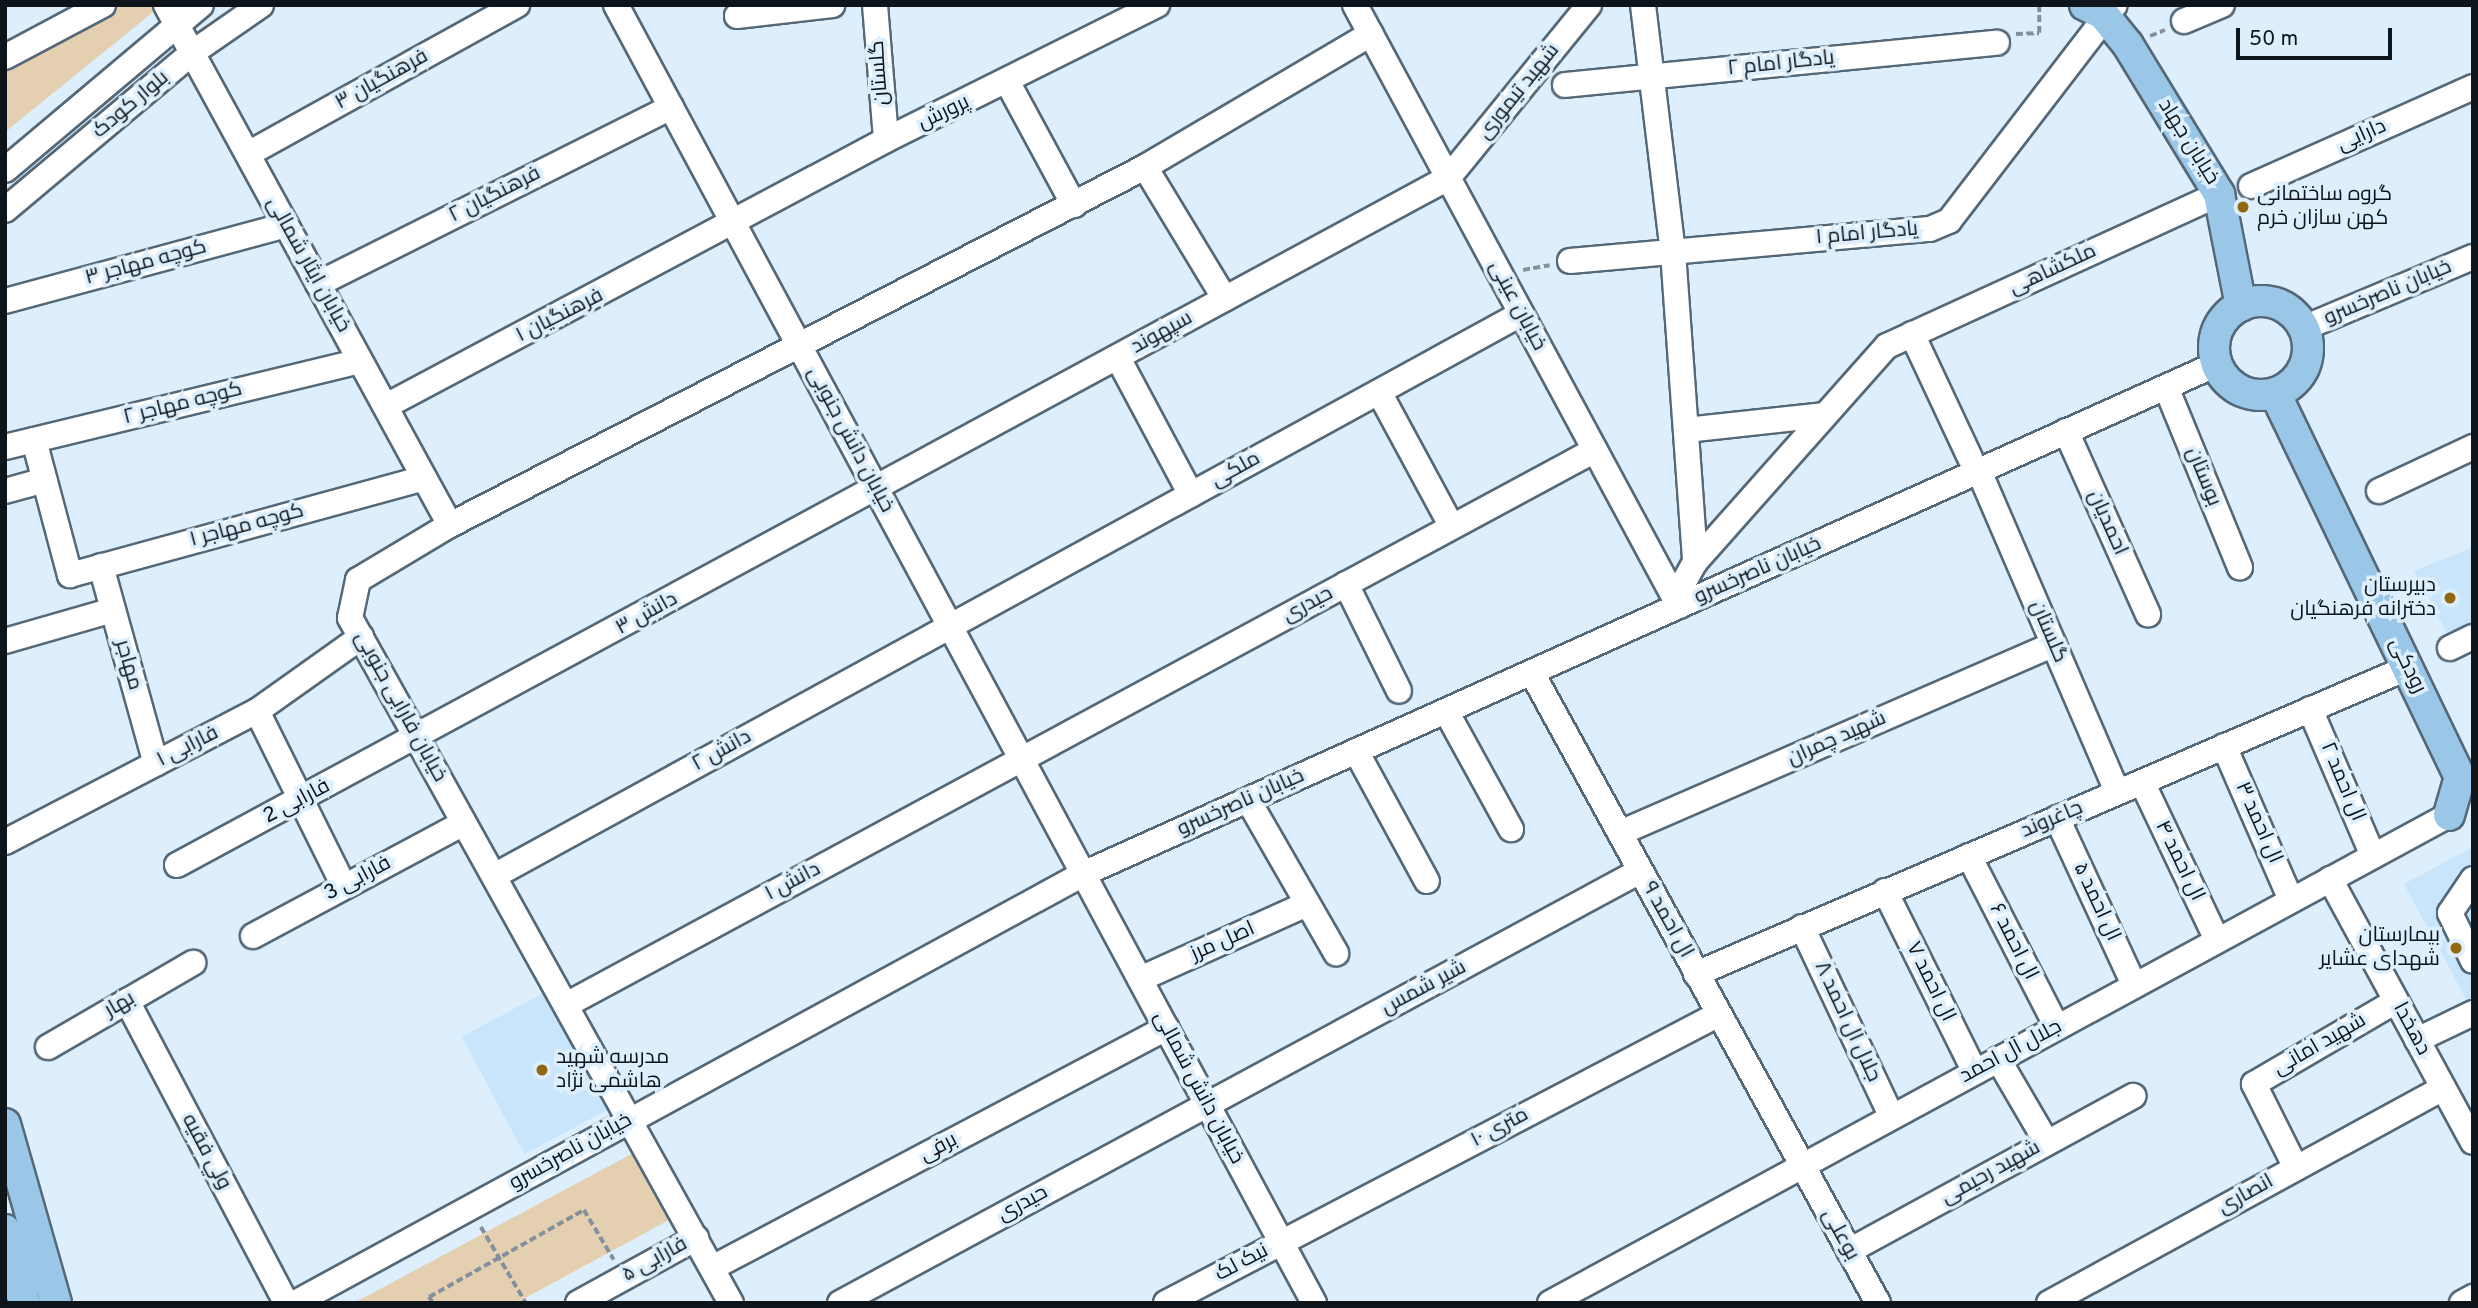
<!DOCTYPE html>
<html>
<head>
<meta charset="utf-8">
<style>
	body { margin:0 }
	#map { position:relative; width:2478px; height:1308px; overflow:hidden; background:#ddeefc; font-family:Overpass,Cairo,sans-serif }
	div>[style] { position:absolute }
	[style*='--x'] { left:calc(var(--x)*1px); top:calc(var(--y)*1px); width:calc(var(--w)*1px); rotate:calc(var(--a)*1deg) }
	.built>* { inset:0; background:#c9e5fc; transform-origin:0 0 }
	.green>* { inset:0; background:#e4d0b0 }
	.path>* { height:3.5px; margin-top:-1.75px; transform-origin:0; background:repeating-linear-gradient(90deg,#84919c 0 7px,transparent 0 10.5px) }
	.roads { filter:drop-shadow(2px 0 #556877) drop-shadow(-2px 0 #556877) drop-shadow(0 2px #556877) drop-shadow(0 -2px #556877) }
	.minor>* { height:24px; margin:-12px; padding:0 12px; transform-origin:12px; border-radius:12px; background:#fff }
	.major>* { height:30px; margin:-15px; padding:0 15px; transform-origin:15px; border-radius:15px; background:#9ac7e8 }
	.major>.ring { margin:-15px; padding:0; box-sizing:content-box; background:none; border:30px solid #9ac7e8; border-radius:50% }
	.dots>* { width:19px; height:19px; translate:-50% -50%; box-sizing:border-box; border:4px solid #ddeefc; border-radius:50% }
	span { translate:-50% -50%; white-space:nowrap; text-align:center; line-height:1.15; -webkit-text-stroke:7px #ddeefc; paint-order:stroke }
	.street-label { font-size:21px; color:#0d141a }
	.poi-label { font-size:21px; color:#0d141a }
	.left { translate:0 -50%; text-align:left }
	.right { translate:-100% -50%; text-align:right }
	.frame { position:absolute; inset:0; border:7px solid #0d141a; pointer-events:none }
	.scale { position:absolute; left:2236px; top:28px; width:156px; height:32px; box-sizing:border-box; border:4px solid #0d141a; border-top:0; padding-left:9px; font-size:21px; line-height:24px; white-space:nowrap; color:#0d141a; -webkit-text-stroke:5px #ddeefc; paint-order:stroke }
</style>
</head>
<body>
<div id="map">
	<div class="built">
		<div style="clip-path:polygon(2473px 547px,2473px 624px,2448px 635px,2414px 571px)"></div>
		<div style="clip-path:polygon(2473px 847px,2473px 1012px,2404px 884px)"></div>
		<div style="left:559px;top:985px;width:133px;height:110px;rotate:62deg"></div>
	</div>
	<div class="green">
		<div style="clip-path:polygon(115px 5px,162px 5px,5px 132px,5px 64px)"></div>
		<div style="clip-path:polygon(637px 1151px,669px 1220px,516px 1303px,354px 1303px)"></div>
	</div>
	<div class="path">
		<div style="--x:2016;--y:34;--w:23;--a:-2"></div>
		<div style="--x:2039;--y:33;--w:28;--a:-90"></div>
		<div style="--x:2150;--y:36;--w:16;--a:-22"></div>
		<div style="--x:1523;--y:270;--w:27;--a:-10"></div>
		<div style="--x:481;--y:1227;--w:88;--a:59.4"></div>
		<div style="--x:432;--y:1303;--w:7;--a:-117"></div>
		<div style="--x:429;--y:1297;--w:178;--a:-29.3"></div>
		<div style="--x:584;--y:1210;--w:58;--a:59"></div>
	</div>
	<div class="roads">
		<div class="minor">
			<div style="--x:166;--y:5;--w:592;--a:61.36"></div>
			<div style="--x:616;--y:5;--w:1474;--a:61.73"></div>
			<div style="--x:875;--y:5;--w:135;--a:85.3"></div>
			<div style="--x:1355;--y:5;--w:683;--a:61.67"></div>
			<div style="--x:1643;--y:5;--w:249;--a:83.1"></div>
			<div style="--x:1673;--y:252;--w:311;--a:85.9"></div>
			<div style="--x:1695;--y:562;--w:41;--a:119.1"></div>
			<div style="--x:737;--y:16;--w:96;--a:-6.6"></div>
			<div style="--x:2184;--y:21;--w:41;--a:-22.8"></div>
			<div style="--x:5;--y:57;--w:111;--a:-28"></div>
			<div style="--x:1008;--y:83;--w:139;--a:61.6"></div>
			<div style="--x:1565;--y:85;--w:434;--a:-5.6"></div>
			<div style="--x:248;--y:154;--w:308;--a:-29"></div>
			<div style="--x:1145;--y:167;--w:154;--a:58.8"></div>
			<div style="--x:5;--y:170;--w:256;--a:-40.1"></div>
			<div style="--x:2251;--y:186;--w:243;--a:-24"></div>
			<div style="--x:5;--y:210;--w:244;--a:-40"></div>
			<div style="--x:192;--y:53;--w:84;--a:-34.8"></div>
			<div style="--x:1570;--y:261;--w:361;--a:-5.1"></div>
			<div style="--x:1930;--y:229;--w:21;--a:-23"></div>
			<div style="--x:1949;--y:221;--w:272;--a:-52.5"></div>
			<div style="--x:318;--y:284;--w:395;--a:-26.6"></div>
			<div style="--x:5;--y:301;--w:291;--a:-15.1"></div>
			<div style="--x:2304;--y:328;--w:183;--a:-22.8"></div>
			<div style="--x:1912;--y:334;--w:137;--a:64.9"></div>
			<div style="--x:1118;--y:358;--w:155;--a:61.9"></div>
			<div style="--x:2166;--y:387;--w:195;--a:67.7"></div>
			<div style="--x:1379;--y:392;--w:153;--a:61.6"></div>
			<div style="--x:386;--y:406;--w:566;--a:-28.01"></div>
			<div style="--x:886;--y:140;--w:303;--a:-26.5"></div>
			<div style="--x:1686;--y:430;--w:140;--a:-6.2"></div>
			<div style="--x:2066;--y:431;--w:201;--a:65.9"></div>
			<div style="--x:34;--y:440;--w:140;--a:75.1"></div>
			<div style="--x:70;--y:575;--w:367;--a:-15.3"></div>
			<div style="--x:5;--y:447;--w:365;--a:-13.6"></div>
			<div style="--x:1979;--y:471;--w:349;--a:66.7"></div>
			<div style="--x:5;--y:491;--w:41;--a:-15.4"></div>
			<div style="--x:2379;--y:491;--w:104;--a:-25.1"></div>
			<div style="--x:1695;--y:562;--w:289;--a:-48.4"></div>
			<div style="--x:1887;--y:346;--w:365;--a:-24.6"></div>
			<div style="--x:101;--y:566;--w:205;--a:74.5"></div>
			<div style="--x:1346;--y:584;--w:119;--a:63.6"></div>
			<div style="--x:5;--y:641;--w:112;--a:-16"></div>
			<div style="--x:2450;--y:648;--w:25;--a:-26"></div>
			<div style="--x:1532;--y:673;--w:719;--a:61.22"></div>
			<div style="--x:2310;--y:709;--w:160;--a:66.8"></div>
			<div style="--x:257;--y:711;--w:195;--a:63.6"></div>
			<div style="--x:1446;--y:711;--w:135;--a:61.2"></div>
			<div style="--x:2224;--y:746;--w:168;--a:66.5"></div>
			<div style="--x:1356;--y:751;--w:148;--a:61.4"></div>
			<div style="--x:2142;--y:782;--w:175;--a:64.6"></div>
			<div style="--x:1248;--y:800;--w:177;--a:60.1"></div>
			<div style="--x:2057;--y:818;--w:184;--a:65.2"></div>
			<div style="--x:1620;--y:833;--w:473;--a:-23.5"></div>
			<div style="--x:5;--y:842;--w:284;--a:-27.5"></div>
			<div style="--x:257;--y:711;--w:128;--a:-35.4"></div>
			<div style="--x:1969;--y:856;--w:192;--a:62.8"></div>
			<div style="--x:177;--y:865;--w:1445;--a:-28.39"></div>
			<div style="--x:1448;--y:178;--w:223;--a:-50.8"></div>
			<div style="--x:494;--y:876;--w:1171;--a:-28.69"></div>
			<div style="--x:2330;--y:879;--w:299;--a:61.5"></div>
			<div style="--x:2473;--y:879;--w:41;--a:124.1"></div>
			<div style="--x:2450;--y:913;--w:53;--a:64.4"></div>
			<div style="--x:1885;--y:891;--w:202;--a:63.6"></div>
			<div style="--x:1802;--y:927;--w:210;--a:64.7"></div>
			<div style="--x:253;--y:936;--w:239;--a:-28.2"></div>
			<div style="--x:1696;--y:974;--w:774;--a:-23.29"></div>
			<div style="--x:1140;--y:979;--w:183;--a:-24.2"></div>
			<div style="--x:127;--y:1001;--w:341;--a:62.2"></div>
			<div style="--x:566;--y:1005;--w:1169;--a:-28.34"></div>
			<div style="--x:2417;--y:1040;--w:62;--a:-25.7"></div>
			<div style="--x:48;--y:1047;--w:168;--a:-30.1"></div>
			<div style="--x:1998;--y:1059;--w:97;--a:59.7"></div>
			<div style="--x:2296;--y:1168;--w:94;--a:-116.6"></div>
			<div style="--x:2254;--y:1084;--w:164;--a:-30.3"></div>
			<div style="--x:1849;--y:1251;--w:324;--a:-28.6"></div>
			<div style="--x:712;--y:1268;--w:514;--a:-27.86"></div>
			<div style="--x:295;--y:1303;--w:897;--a:-28.56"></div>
			<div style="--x:1083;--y:874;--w:1243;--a:-24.22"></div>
			<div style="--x:578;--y:1303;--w:135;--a:-28.8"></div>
			<div style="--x:731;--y:1303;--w:784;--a:-119.08"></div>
			<div style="--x:350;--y:618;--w:39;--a:-78"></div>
			<div style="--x:358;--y:580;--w:107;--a:-30.9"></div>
			<div style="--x:450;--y:525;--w:782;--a:-27.25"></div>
			<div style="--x:1145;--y:167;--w:262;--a:-30.5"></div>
			<div style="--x:840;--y:1303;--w:909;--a:-28.37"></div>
			<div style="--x:1166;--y:1303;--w:624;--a:-27.59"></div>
			<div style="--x:1550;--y:1303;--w:1023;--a:-28.49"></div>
			<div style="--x:2049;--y:1303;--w:449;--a:-28.6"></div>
			<div style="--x:2462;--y:1303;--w:13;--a:-29"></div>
		</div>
		<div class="major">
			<div style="--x:2085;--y:5;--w:20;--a:27"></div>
			<div style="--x:2103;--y:14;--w:40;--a:51"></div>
			<div style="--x:2128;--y:45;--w:175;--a:58.6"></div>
			<div style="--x:2219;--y:194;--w:114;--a:78.9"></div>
			<div class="ring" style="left:2214px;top:301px;width:64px;height:64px"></div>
			<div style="--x:2275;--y:393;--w:426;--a:64.3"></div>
			<div style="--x:2449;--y:815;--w:40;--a:-74"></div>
			<div style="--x:5;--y:1124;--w:186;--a:74.1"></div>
			<div style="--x:5;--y:1230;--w:61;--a:52.4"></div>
			<div style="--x:5;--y:1252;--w:55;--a:68.6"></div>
		</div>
	</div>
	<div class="dots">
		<div style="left:2243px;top:207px;background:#926711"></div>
		<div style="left:2450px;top:598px;background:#926711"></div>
		<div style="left:2456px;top:948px;background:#926711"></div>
		<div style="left:542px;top:1070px;background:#926711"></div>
	</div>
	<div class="street-label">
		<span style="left:1781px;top:64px;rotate:-6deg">یادگار امام ۲</span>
		<span style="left:880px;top:73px;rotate:-94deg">گلستان</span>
		<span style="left:382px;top:80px;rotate:-29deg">فرهنگیان ۳</span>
		<span style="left:1519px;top:92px;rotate:-51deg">شهید تیموری</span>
		<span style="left:131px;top:105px;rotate:-40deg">بلوار کودک</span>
		<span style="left:944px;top:113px;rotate:-25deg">پرورش</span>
		<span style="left:2362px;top:136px;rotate:-24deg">دارایی</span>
		<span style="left:2188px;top:142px;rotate:58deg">خیابان جهاد</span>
		<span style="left:495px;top:195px;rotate:-27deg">فرهنگیان ۲</span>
		<span style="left:1867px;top:234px;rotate:-5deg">یادگار امام ۱</span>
		<span style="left:146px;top:263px;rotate:-15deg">کوچه مهاجر ۳</span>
		<span style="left:308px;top:265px;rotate:61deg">خیابان ایثار شمالی</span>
		<span style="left:2053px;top:270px;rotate:-25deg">ملکشاهی</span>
		<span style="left:2388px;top:293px;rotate:-23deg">خیابان ناصرخسرو</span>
		<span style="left:1517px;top:306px;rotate:62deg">خیابان عینی</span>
		<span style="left:560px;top:316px;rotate:-27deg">فرهنگیان ۱</span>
		<span style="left:1162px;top:333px;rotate:-29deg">سپهوند</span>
		<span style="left:183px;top:404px;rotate:-14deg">کوچه مهاجر ۲</span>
		<span style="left:850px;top:440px;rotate:62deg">خیابان دانش جنوبی</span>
		<span style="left:1236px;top:470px;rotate:-29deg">ملکی</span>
		<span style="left:2203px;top:477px;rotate:68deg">بوستان</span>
		<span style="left:2107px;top:523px;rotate:66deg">احمدیان</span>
		<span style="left:247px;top:526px;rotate:-15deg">کوچه مهاجر ۱</span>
		<span style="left:1758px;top:571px;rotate:-24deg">خیابان ناصرخسرو</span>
		<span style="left:1308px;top:605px;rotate:-28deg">حیدری</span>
		<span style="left:647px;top:614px;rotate:-29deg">دانش ۳</span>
		<span style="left:2048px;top:632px;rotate:67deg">گلستان</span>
		<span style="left:128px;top:665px;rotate:74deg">مهاجر</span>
		<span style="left:2407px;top:666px;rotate:64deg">رودکی</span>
		<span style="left:400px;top:707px;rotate:61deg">خیابان فارابی جنوبی</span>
		<span style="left:1837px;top:739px;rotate:-24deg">شهید چمران</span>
		<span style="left:188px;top:747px;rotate:-27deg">فارابی ۱</span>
		<span style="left:722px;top:751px;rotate:-29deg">دانش ۲</span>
		<span style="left:2342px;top:782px;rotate:67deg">ال احمد ۲</span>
		<span style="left:297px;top:802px;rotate:-28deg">فارابی 2</span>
		<span style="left:1241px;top:803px;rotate:-24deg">خیابان ناصرخسرو</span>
		<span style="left:2052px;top:820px;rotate:-23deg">چاغروند</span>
		<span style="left:2258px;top:823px;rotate:66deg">ال احمد ۳</span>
		<span style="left:2179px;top:861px;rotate:64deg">ال احمد ۴</span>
		<span style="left:358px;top:879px;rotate:-28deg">فارابی 3</span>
		<span style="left:793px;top:882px;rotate:-28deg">دانش ۱</span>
		<span style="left:2096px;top:902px;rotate:65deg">ال احمد ۵</span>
		<span style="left:1667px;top:920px;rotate:61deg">ال احمد ۹</span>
		<span style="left:1223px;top:942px;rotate:-24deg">اصل مرز</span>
		<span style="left:2013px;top:942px;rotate:63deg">ال احمد ۶</span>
		<span style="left:1930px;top:982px;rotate:64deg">ال احمد ۷</span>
		<span style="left:1424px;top:988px;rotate:-28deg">شیر شمس</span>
		<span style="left:120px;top:1005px;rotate:-30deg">بهار</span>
		<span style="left:1847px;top:1022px;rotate:65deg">جلال آل احمد ۸</span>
		<span style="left:2411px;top:1029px;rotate:62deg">دهخدا</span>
		<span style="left:2320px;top:1045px;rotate:-30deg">شهید امانی</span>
		<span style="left:2011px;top:1052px;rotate:-28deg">جلال آل احمد</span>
		<span style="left:1198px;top:1088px;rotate:62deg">خیابان دانش شمالی</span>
		<span style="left:1500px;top:1128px;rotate:-28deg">۱۰ متری</span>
		<span style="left:939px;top:1148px;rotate:-28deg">برفی</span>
		<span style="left:206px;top:1152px;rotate:62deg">ولي فقيه</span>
		<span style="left:571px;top:1152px;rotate:-29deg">خیابان ناصرخسرو</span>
		<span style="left:1991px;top:1173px;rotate:-29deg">شهید رحیمی</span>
		<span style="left:2246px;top:1195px;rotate:-29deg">انصاری</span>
		<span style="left:1023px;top:1204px;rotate:-28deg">حیدری</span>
		<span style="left:1840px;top:1235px;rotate:61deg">بوعلی</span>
		<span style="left:655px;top:1260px;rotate:-29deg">فارابی ۵</span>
		<span style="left:1242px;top:1263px;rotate:-28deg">نیک لک</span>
	</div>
	<div class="poi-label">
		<span class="left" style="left:2257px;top:207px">گروه ساختمانی<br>کهن سازان خرم</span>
		<span class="right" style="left:2436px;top:598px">دبیرستان<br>دخترانه فرهنگیان</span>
		<span class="right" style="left:2440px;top:948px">بیمارستان<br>شهدای عشایر</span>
		<span class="left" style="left:556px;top:1070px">مدرسه شهید<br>ه‍اشمی نژاد</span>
	</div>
	<div class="frame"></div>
	<div class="scale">50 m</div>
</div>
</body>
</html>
